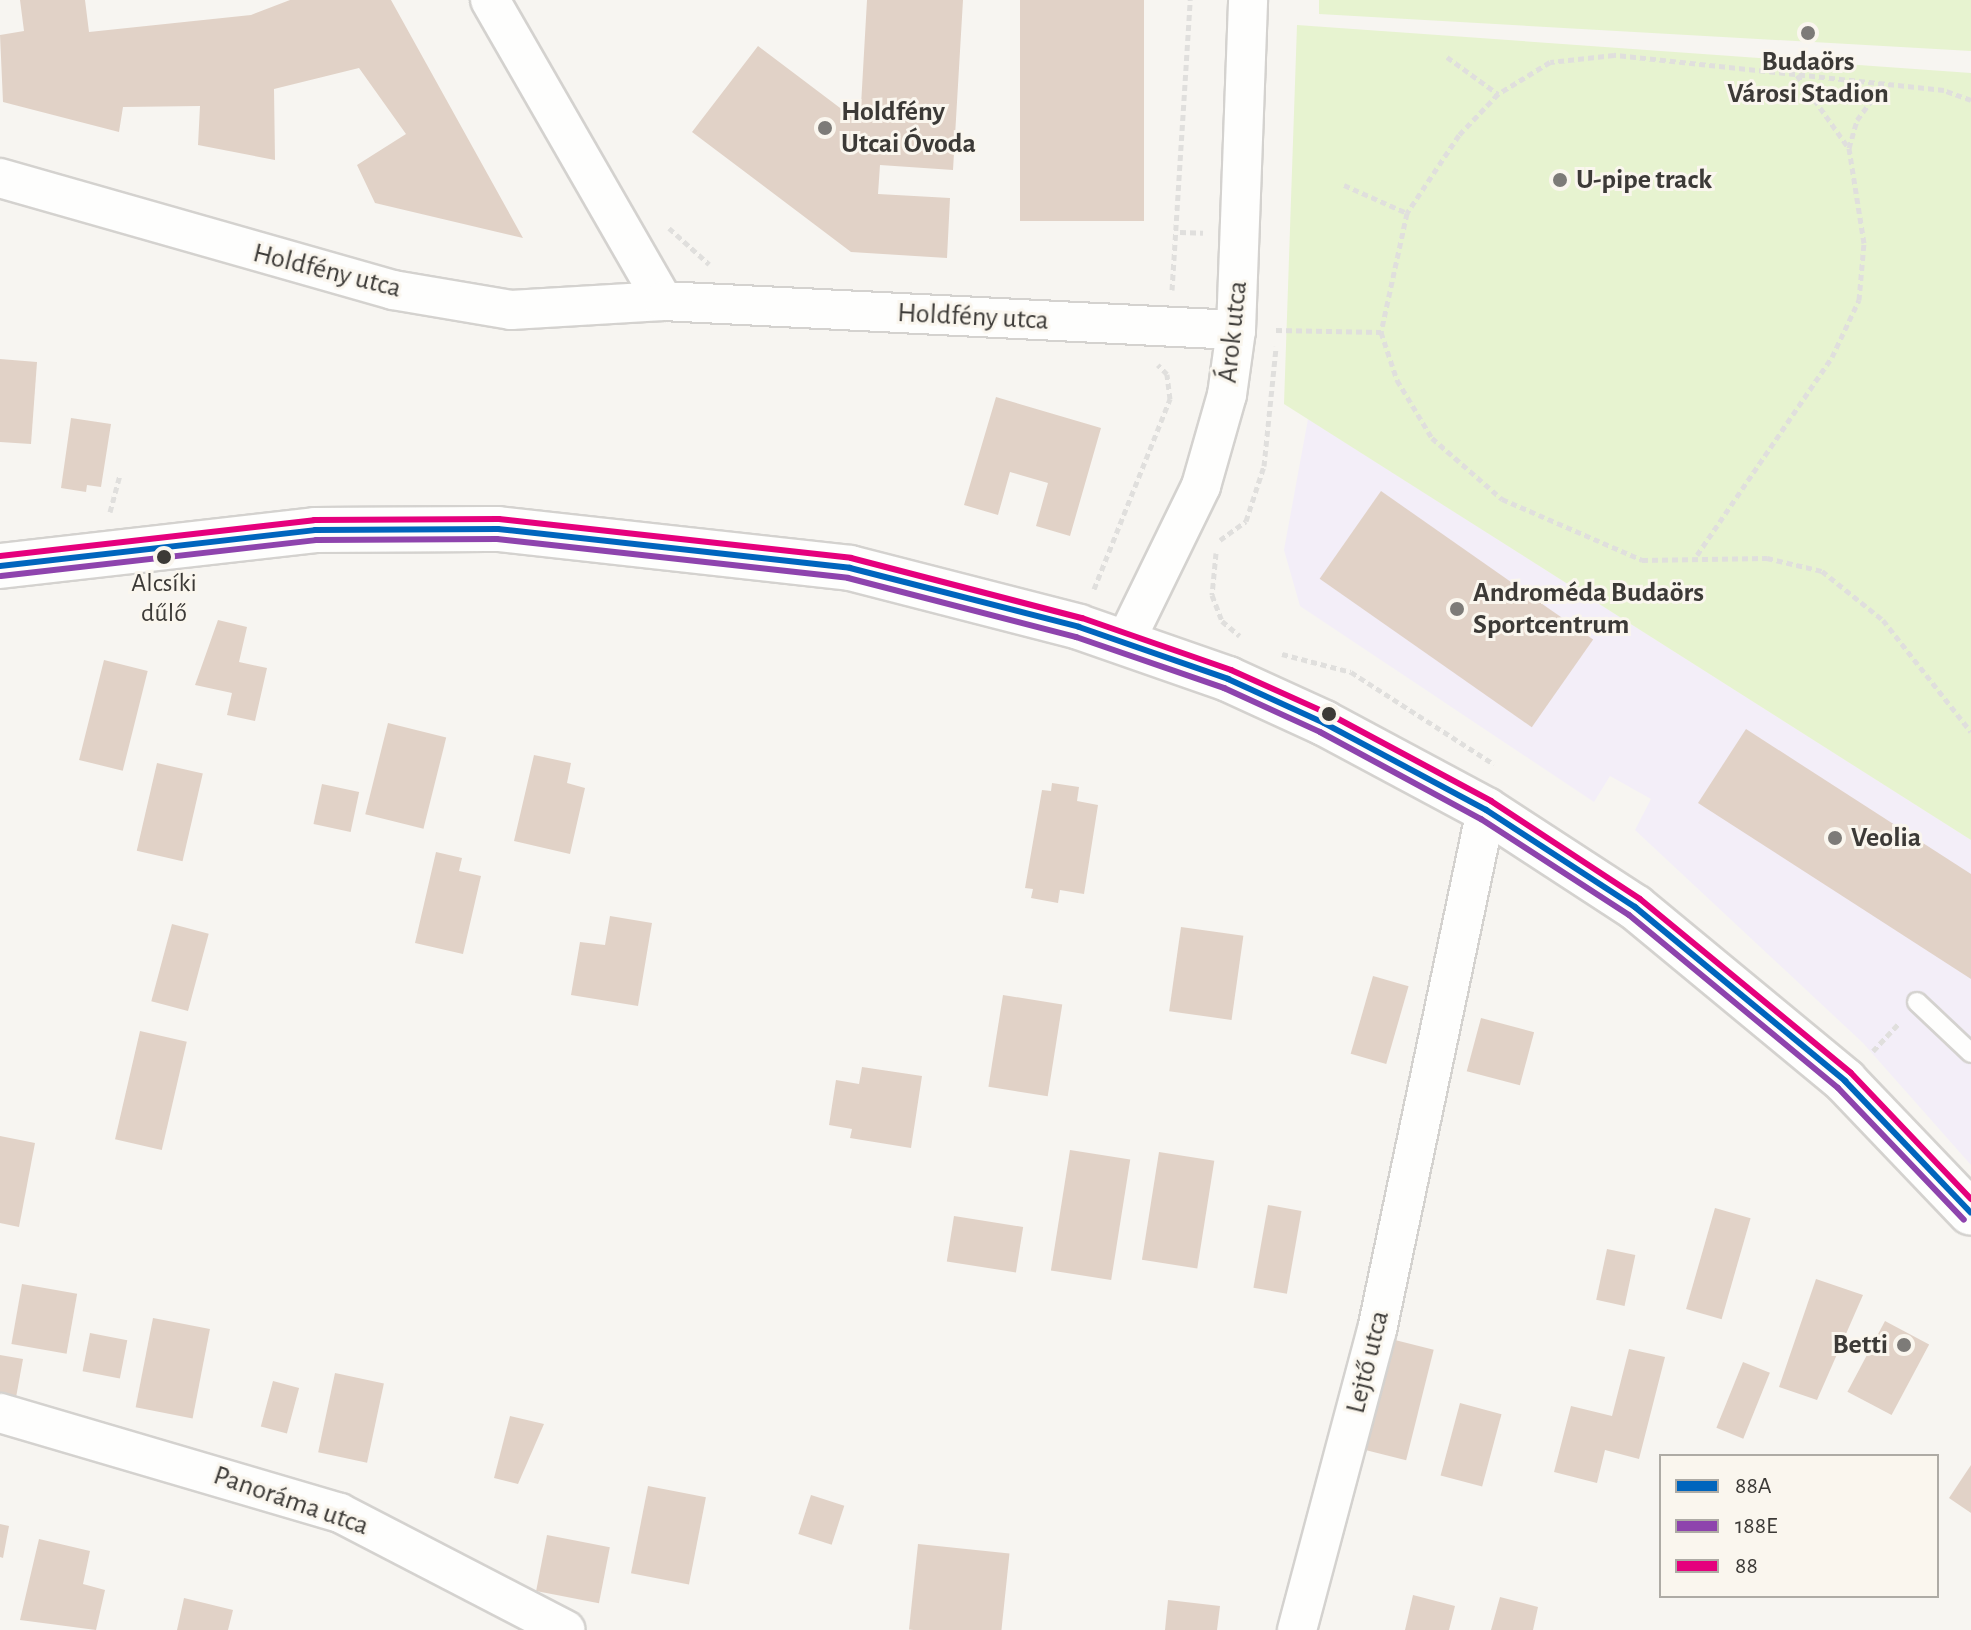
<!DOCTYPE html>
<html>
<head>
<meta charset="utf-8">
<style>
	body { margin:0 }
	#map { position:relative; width:1971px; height:1630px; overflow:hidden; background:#f7f5f1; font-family:"Alegreya Sans",sans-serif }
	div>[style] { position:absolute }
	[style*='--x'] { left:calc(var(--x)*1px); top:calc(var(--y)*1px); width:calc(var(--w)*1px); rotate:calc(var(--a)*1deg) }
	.commercial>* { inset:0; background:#f3eef8 }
	.green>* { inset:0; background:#e7f3d0 }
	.building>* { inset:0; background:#e1d2c7; transform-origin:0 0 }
	.path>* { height:5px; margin-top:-2.5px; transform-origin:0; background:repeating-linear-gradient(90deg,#e0dfdd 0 6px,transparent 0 10px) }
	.roads { filter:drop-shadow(2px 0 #d4d2cf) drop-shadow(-2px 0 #d4d2cf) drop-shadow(0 2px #d4d2cf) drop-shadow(0 -2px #d4d2cf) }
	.service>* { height:18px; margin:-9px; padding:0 9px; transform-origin:9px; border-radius:9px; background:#fefefd }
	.minor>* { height:38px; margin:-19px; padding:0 19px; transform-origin:19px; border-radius:19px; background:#fefefd }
	.primary>* { height:44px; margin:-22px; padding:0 22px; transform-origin:22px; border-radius:22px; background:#fefefd }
	.bus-1>* { height:6px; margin:-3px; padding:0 3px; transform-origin:3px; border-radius:3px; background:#0065bd }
	.bus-2>* { height:6px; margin:-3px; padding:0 3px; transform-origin:3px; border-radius:3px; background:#8e44ad }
	.bus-3>* { height:6px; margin:-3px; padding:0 3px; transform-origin:3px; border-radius:3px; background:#e5007d }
	.dots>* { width:22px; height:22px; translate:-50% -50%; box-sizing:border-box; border:4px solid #faf6ee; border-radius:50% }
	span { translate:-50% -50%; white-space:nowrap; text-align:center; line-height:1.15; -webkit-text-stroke:6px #faf6ee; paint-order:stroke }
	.bus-label { font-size:26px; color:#3c3a37 }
	.poi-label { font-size:28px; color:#3c3a37; font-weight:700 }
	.left { translate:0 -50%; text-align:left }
	.right { translate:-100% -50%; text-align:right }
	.street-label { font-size:28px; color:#3c3a37 }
	.legend { position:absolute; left:1659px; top:1454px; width:280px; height:144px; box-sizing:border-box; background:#faf6ee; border:2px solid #aeaba5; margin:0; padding:10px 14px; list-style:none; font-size:24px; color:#3c3a37 }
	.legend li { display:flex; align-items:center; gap:16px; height:40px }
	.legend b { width:40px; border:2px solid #aeaba5 }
</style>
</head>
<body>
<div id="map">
	<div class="commercial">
		<div style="clip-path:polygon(1308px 419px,1971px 840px,1971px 1165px,1863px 1043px,1635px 830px,1651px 799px,1610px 776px,1594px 802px,1300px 606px,1284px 550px)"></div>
	</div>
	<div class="green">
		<div style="clip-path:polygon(1319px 0,1971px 0,1971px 51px,1319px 14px)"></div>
		<div style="clip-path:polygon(1297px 25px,1971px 73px,1971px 840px,1284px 404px)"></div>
	</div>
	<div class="building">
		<div style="clip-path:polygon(20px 0,85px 0,89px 32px,251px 15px,290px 0,391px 0,523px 238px,375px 203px,357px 165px,406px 134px,359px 68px,274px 89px,275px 160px,198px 145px,200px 106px,123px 107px,119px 132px,3px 102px,0 35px,24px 31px)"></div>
		<div style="clip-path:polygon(867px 0,963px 0,953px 170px,880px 165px,878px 194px,950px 198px,947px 258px,851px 252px,692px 132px,758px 46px,860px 123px)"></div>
		<div style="left:1020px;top:0;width:124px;height:221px"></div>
		<div style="clip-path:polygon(0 359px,37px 362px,31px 444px,0 442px)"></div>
		<div style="clip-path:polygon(996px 397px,1101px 428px,1070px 536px,1036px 526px,1048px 483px,1010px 472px,998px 515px,964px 505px)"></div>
		<div style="clip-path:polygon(71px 418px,111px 424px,101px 487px,87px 485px,86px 492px,61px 488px)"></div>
		<div style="left:1381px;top:491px;width:259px;height:107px;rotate:35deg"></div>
		<div style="clip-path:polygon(218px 620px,247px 627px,239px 662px,267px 668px,255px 721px,227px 715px,232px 693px,195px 685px)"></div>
		<div style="left:104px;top:660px;width:45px;height:103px;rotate:14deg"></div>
		<div style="left:388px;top:723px;width:60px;height:94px;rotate:14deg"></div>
		<div style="clip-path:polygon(1746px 729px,1971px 874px,1971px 979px,1698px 803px)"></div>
		<div style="clip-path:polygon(534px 755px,571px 763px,567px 783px,585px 788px,570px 854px,514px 841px)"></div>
		<div style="left:157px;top:763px;width:47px;height:90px;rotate:13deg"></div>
		<div style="clip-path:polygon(1052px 783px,1079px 787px,1077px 801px,1098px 805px,1084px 894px,1060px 890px,1058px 903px,1031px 898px,1033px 889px,1025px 888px,1042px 790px,1051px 791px)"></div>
		<div style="left:322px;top:784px;width:38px;height:41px;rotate:12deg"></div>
		<div style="clip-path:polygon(436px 852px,462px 858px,459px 871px,481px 876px,463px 954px,415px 943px)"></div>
		<div style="clip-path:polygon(610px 916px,652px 923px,638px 1006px,571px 995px,580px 942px,605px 945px)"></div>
		<div style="left:172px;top:924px;width:38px;height:80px;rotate:15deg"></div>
		<div style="left:1181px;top:927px;width:63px;height:85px;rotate:8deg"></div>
		<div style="left:1373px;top:976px;width:37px;height:81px;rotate:16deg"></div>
		<div style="left:1003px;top:995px;width:60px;height:93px;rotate:9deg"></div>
		<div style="left:1481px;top:1018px;width:55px;height:55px;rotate:15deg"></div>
		<div style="left:140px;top:1031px;width:48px;height:111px;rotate:13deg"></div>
		<div style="clip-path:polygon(862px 1067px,922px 1076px,911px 1148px,850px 1138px,852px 1129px,829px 1125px,836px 1080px,859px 1084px)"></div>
		<div style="clip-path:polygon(0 1136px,35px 1143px,19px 1227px,0 1223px)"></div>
		<div style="left:1070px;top:1150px;width:61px;height:122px;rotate:9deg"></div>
		<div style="left:1159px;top:1152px;width:56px;height:109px;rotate:9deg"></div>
		<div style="left:1268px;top:1205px;width:34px;height:84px;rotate:10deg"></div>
		<div style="left:1715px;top:1208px;width:37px;height:105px;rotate:16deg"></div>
		<div style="left:954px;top:1216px;width:70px;height:46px;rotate:9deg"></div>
		<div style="left:1607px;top:1249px;width:29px;height:52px;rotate:12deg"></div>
		<div style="clip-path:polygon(1816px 1279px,1863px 1295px,1817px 1400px,1779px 1387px)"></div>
		<div style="left:22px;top:1284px;width:56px;height:61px;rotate:10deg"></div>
		<div style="left:153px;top:1318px;width:58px;height:91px;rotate:11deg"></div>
		<div style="left:1885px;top:1321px;width:50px;height:80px;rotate:28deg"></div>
		<div style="left:90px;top:1333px;width:38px;height:39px;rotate:11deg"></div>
		<div style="left:1391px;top:1339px;width:44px;height:114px;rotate:14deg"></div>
		<div style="clip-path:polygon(1629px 1349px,1665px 1357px,1639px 1459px,1605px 1450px,1597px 1483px,1554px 1472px,1571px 1406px,1612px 1416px)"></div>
		<div style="clip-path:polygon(0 1355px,23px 1359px,15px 1403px,0 1401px)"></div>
		<div style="left:1743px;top:1362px;width:29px;height:71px;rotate:22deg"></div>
		<div style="left:335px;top:1373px;width:50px;height:81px;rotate:12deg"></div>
		<div style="left:273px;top:1381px;width:27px;height:47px;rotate:15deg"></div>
		<div style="left:1460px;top:1403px;width:43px;height:75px;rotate:15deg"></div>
		<div style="clip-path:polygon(510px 1416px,544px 1424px,518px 1484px,494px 1478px)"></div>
		<div style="clip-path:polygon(1971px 1465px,1971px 1513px,1949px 1498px)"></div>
		<div style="left:648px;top:1486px;width:59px;height:89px;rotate:11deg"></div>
		<div style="left:811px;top:1495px;width:35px;height:41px;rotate:18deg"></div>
		<div style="clip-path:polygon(0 1524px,9px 1526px,3px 1558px,0 1557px)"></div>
		<div style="left:547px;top:1535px;width:64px;height:57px;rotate:11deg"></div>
		<div style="clip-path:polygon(39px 1539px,90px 1551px,83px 1584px,105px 1590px,96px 1630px,20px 1620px)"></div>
		<div style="left:918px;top:1544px;width:92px;height:86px;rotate:6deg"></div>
		<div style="clip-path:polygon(1413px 1595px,1455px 1606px,1449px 1630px,1405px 1630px)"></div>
		<div style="clip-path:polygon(1500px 1597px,1538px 1607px,1533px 1630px,1491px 1630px)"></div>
		<div style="clip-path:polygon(184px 1598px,233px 1610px,228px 1630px,177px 1630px)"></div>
		<div style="clip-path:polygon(1168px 1600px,1220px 1606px,1217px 1630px,1165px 1630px)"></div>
	</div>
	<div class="path">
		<div style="--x:1447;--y:57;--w:63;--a:36"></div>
		<div style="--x:1797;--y:75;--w:88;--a:54.7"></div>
		<div style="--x:1971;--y:100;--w:29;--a:-160"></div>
		<div style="--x:1944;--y:90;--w:332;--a:-173.9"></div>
		<div style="--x:1614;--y:55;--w:64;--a:173.8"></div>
		<div style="--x:1550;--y:62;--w:61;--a:148.4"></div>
		<div style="--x:1498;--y:94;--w:57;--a:133.6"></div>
		<div style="--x:1459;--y:135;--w:94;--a:123.7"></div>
		<div style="--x:1407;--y:213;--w:122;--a:102.3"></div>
		<div style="--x:1381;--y:332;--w:51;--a:71.6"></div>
		<div style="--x:1397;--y:380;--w:68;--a:58.9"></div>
		<div style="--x:1432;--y:438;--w:93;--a:41.1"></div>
		<div style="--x:1502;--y:499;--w:153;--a:23.5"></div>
		<div style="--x:1642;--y:560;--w:125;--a:-0.9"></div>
		<div style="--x:1767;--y:558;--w:57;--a:13.3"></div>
		<div style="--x:1822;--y:571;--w:78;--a:38.8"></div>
		<div style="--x:1883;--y:620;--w:142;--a:51.8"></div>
		<div style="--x:1344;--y:185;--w:69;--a:24"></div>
		<div style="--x:669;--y:228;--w:54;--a:42"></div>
		<div style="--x:1180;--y:232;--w:23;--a:2"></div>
		<div style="--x:1172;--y:290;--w:291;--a:-86.4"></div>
		<div style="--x:1276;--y:330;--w:105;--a:1.1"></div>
		<div style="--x:110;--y:512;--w:39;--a:-75"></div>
		<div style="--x:1220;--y:540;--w:32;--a:-36"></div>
		<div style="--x:1246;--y:521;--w:58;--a:-71.9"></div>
		<div style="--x:1264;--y:466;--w:120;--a:-84.2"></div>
		<div style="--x:1216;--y:553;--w:42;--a:95.4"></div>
		<div style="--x:1212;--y:595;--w:28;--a:69"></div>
		<div style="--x:1222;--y:621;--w:23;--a:40"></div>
		<div style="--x:1697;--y:555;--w:240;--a:-55.7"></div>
		<div style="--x:1832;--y:357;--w:63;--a:-64.7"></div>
		<div style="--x:1859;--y:300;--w:57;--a:-85"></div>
		<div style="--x:1864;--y:243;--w:96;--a:-99"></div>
		<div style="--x:1849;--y:148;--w:29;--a:-74"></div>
		<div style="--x:1857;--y:120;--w:44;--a:-53.4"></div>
		<div style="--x:1094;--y:589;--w:205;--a:-68.2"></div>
		<div style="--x:1170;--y:399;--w:25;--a:-97"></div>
		<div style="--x:1167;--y:374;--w:13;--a:-135"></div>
		<div style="--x:1282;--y:654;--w:71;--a:14.6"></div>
		<div style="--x:1351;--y:672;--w:170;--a:32.8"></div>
		<div style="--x:1873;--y:1051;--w:38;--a:-47"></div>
	</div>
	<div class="roads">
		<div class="service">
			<div style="--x:1917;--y:1002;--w:74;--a:43.4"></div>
		</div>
		<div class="minor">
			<div style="--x:490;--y:0;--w:347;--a:60.1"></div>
			<div style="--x:0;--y:178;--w:409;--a:15.9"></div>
			<div style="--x:393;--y:290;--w:120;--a:9.6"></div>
			<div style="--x:511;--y:310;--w:152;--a:-3.4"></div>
			<div style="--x:663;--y:301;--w:574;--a:2.9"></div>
			<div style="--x:1125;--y:642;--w:174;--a:-64"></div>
			<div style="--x:1201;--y:486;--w:95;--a:-74.1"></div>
			<div style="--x:1227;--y:395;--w:66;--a:-82.1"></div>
			<div style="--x:1236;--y:330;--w:330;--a:-87.9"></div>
			<div style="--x:0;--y:1413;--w:354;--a:16.4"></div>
			<div style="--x:340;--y:1513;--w:254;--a:27.4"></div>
			<div style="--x:1297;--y:1630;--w:310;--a:-75.1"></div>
			<div style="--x:1377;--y:1330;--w:531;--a:-78.16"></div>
		</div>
		<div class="primary">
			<div style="--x:0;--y:566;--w:317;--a:-6.5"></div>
			<div style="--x:315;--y:530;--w:183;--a:-0.3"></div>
			<div style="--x:498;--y:529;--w:354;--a:6.3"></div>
			<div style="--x:850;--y:568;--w:236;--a:14.4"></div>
			<div style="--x:1079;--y:627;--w:158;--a:19.2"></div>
			<div style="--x:1228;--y:679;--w:106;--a:24.6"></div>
			<div style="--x:1324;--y:723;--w:184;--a:28.2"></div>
			<div style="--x:1486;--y:810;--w:178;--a:33.1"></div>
			<div style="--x:1635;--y:907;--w:273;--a:39.6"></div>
			<div style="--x:1845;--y:1081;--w:182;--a:46.3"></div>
		</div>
	</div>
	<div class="bus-1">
		<div style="--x:0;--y:566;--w:317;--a:-6.5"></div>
		<div style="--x:315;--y:530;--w:183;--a:-0.3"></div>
		<div style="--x:498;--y:529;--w:354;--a:6.3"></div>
		<div style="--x:850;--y:568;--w:236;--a:14.4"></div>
		<div style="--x:1079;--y:627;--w:158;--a:19.2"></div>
		<div style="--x:1228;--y:679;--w:106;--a:24.6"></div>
		<div style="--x:1324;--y:723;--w:184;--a:28.2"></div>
		<div style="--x:1486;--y:810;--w:178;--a:33.1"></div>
		<div style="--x:1635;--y:907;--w:273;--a:39.6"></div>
		<div style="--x:1845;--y:1081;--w:182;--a:46.3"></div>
	</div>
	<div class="bus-2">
		<div style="--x:1;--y:576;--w:317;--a:-6.5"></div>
		<div style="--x:316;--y:540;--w:181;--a:-0.3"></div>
		<div style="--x:497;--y:539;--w:353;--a:6.3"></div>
		<div style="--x:848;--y:578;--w:236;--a:14.5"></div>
		<div style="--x:1076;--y:637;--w:157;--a:19"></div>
		<div style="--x:1224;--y:688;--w:106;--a:24.6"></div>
		<div style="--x:1320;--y:732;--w:183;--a:28.4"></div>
		<div style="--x:1481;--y:819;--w:176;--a:33"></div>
		<div style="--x:1629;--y:915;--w:271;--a:39.6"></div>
		<div style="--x:1838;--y:1088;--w:182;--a:46.3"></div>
	</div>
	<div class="bus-3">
		<div style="--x:0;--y:556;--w:316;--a:-6.5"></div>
		<div style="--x:314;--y:520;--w:185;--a:-0.3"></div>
		<div style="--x:499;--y:519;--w:354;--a:6.3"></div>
		<div style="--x:851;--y:558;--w:239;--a:14.6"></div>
		<div style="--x:1082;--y:618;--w:158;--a:19.2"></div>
		<div style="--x:1231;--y:670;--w:107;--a:24.2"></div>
		<div style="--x:1329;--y:714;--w:184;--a:28.2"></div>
		<div style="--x:1491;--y:801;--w:178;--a:33.3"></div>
		<div style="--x:1640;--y:899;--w:273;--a:39.5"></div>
		<div style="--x:1851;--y:1073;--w:174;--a:46.4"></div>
	</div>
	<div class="dots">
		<div style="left:1808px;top:33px;background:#7d7b78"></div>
		<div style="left:825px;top:128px;background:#7d7b78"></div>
		<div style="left:1560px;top:180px;background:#7d7b78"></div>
		<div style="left:164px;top:557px;background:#3c3a37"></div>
		<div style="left:1457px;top:609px;background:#7d7b78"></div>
		<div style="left:1329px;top:714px;background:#3c3a37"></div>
		<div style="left:1835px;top:838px;background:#7d7b78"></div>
		<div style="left:1904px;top:1345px;background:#7d7b78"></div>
	</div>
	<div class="bus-label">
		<span style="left:164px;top:599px">Alcsíki<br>dűlő</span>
	</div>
	<div class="poi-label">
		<span style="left:1808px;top:78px">Budaörs<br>Városi Stadion</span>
		<span class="left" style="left:841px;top:128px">Holdfény<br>Utcai Óvoda</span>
		<span class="left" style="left:1576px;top:180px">U-pipe track</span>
		<span class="left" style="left:1473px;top:609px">Androméda Budaörs<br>Sportcentrum</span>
		<span class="left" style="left:1851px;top:838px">Veolia</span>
		<span class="right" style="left:1888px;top:1345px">Betti</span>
	</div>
	<div class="street-label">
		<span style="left:327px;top:271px;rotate:14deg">Holdfény utca</span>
		<span style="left:973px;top:317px;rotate:3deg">Holdfény utca</span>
		<span style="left:1233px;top:332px;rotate:-84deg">Árok utca</span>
		<span style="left:1368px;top:1362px;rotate:-76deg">Lejtő utca</span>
		<span style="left:291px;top:1501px;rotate:19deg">Panoráma utca</span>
	</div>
	<ul class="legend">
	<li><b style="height:10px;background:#0065bd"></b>88A</li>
	<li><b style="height:10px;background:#8e44ad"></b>188E</li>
	<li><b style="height:10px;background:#e5007d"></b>88</li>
	</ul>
</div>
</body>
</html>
